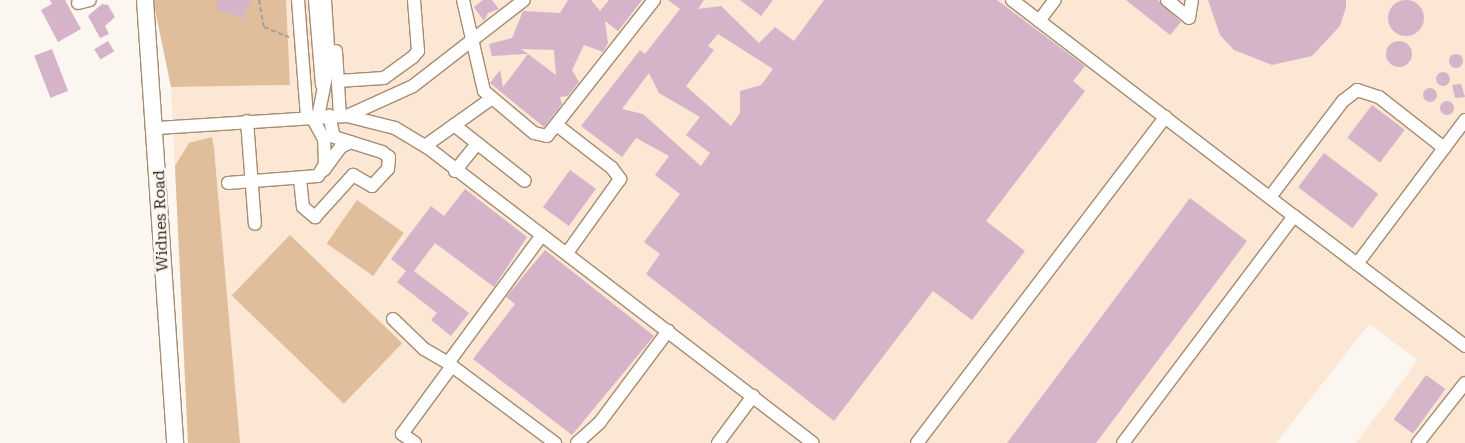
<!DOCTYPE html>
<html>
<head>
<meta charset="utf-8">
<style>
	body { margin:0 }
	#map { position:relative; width:1465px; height:443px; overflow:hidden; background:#fcf6f0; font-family:"Roboto Serif",serif }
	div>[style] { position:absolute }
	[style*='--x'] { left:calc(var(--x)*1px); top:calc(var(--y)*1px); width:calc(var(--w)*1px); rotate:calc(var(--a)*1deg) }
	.built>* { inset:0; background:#fbe7d3 }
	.green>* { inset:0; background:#e1be9b; transform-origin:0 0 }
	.building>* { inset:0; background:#d5b4c9; transform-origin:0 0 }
	.round { border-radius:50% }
	.path>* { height:2px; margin-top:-1px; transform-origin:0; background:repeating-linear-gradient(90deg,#a79f97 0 5px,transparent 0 7.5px) }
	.roads { filter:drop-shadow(1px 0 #a68c72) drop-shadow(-1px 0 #a68c72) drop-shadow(0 1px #a68c72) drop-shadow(0 -1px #a68c72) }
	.minor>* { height:12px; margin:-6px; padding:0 6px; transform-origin:6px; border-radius:6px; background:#fff }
	.major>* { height:16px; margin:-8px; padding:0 8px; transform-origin:8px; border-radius:8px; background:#fff }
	span { translate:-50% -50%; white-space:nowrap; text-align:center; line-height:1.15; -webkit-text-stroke:5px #fcf6f0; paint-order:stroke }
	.street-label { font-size:16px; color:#352a20 }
</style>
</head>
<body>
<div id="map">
	<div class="built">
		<div style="clip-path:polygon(286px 0,1465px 0,1465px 443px,1356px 443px,1418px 360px,1369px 324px,1276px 443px,188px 443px,171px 87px,290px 85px)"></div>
	</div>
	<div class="green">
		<div style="clip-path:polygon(153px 0,286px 0,290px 85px,171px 87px)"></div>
		<div style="clip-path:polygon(212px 137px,214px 149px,240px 443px,188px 443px,175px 166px,189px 143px)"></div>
		<div style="left:357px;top:200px;width:57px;height:53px;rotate:35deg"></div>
		<div style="left:290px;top:235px;width:156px;height:84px;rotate:44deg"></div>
	</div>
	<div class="building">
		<div style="clip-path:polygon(50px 0,65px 0,81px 29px,58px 42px,41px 10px,52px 4px)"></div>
		<div style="clip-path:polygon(218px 0,251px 0,243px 19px,215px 8px)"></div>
		<div style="clip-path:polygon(483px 0,492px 0,499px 9px,488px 13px,484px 21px,474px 7px)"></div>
		<div style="clip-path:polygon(evenodd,568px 0,591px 0,600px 11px,609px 0,642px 0,618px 31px,605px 21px,608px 43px,603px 52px,584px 45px,572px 70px,579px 82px,568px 96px,560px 97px,562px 104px,544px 127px,490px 83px,500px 70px,503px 87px,528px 54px,492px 56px,489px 44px,512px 38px,523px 11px,560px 13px,568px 0,521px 49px,554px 50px,556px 75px,528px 54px,521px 49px)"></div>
		<div style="clip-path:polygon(evenodd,668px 0,704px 0,698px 9px,721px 6px,759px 43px,775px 27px,794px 41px,824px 0,997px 0,1085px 66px,1073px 81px,1085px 91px,986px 221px,1025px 251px,972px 320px,933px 291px,834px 421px,646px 274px,660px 254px,644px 242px,680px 194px,655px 175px,669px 156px,636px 138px,622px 157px,581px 126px,640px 50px,645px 54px,680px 9px,668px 0,718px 34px,773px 69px,761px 85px,740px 91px,740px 113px,731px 126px,686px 86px,714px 50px,708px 46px,718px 34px,668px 0,649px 73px,659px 93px,700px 117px,686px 135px,710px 153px,701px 166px,643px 114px,622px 109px,649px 73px)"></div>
		<div style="clip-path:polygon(740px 0,773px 0,761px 16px)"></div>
		<div style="clip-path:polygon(1126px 0,1158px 0,1181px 22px,1170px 35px)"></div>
		<div style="clip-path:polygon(1208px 0,1346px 0,1346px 7px,1340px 26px,1312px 56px,1272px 65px,1234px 50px,1220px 35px)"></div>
		<div class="round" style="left:1388px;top:0;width:36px;height:36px"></div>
		<div style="clip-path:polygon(102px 4px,108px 5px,115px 17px,105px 26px,109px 34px,100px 38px,88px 16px)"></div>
		<div style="left:108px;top:41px;width:12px;height:16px;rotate:59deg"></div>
		<div class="round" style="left:1386px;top:41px;width:26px;height:26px"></div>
		<div style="left:52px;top:49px;width:45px;height:19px;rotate:69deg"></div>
		<div class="round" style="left:1449px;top:54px;width:14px;height:14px"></div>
		<div class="round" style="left:1436px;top:72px;width:14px;height:14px"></div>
		<div style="clip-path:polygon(1461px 84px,1465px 97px,1455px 98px,1452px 85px)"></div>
		<div class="round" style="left:1423px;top:88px;width:14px;height:14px"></div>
		<div class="round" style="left:1440px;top:101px;width:14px;height:14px"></div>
		<div style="left:1372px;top:105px;width:41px;height:41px;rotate:37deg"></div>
		<div style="left:1324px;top:153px;width:68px;height:43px;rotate:37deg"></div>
		<div style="left:570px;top:170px;width:32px;height:46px;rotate:36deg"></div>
		<div style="clip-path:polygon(465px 189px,527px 237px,494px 287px,435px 243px,414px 271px,469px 313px,451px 336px,431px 320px,437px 313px,397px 282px,406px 271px,391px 259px,431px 206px,444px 216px)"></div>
		<div style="clip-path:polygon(1190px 198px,1247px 241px,1096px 443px,1007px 443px)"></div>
		<div style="clip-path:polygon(545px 250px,654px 336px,572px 435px,473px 359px,515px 304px,506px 297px)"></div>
		<div style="left:1426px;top:375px;width:24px;height:55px;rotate:36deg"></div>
	</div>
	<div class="path">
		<div style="--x:259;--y:0;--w:27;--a:80"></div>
		<div style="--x:264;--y:27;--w:27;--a:22"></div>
	</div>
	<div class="roads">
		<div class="minor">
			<div style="--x:298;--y:0;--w:117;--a:85.6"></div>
			<div style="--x:315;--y:0;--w:85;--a:85.3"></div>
			<div style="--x:463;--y:0;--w:93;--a:77"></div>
			<div style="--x:484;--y:91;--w:65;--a:40"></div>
			<div style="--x:534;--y:133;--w:13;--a:13"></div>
			<div style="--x:547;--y:136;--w:173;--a:-51.8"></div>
			<div style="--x:1012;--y:0;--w:355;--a:37.5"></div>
			<div style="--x:1294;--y:216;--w:284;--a:127"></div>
			<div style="--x:1167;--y:0;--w:28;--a:39"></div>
			<div style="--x:1189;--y:18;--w:18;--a:-81"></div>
			<div style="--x:78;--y:3;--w:12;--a:-14"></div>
			<div style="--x:1039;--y:21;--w:26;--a:-53"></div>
			<div style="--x:336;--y:51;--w:65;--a:86.5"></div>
			<div style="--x:338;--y:81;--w:46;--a:-3.7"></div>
			<div style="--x:384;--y:78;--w:36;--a:-36"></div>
			<div style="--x:413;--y:57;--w:8;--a:-50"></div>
			<div style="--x:418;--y:51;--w:51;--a:-94.5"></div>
			<div style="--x:347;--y:116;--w:72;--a:-24.4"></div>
			<div style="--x:413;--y:86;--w:140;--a:-37.8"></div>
			<div style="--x:318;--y:117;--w:56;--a:-78.7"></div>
			<div style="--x:329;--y:62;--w:62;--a:-93.7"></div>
			<div style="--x:247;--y:121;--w:103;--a:85.6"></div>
			<div style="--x:454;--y:125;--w:90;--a:38.3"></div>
			<div style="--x:558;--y:126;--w:68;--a:37.9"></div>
			<div style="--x:612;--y:168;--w:14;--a:54"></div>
			<div style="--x:620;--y:179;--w:91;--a:125.6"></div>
			<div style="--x:157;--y:128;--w:190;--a:-3.6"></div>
			<div style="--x:347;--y:116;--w:49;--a:14"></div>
			<div style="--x:395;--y:128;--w:37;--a:31"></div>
			<div style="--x:427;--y:147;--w:486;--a:37.5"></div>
			<div style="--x:425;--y:146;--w:81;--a:-35.5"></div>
			<div style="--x:324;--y:170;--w:29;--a:-54"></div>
			<div style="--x:341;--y:147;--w:11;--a:-27"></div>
			<div style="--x:455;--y:171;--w:35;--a:-51"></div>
			<div style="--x:300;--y:179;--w:28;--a:84"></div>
			<div style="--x:303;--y:207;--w:16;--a:40"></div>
			<div style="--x:315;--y:217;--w:57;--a:-47.9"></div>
			<div style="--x:353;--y:175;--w:22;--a:30"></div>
			<div style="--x:372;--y:186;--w:23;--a:-47"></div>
			<div style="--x:388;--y:169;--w:12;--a:-85"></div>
			<div style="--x:389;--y:157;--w:9;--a:-144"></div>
			<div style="--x:382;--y:152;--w:50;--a:-162.6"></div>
			<div style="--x:334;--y:137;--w:22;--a:-103"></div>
			<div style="--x:228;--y:183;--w:90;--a:-4.4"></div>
			<div style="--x:318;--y:176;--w:14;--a:-60"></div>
			<div style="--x:325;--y:164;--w:25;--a:-92"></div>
			<div style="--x:324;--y:139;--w:25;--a:-119"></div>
			<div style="--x:1270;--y:197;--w:121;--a:-52.8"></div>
			<div style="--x:1343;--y:101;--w:18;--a:-38"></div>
			<div style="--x:1357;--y:90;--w:23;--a:18"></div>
			<div style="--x:1379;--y:97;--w:83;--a:38.1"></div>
			<div style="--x:1294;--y:216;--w:215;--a:37.2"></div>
			<div style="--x:542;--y:235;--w:159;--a:126.3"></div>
			<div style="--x:448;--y:363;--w:134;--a:36.8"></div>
			<div style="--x:1357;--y:264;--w:180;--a:-53.1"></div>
			<div style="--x:393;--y:319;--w:43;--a:44.1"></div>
			<div style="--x:424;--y:349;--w:28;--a:30"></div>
			<div style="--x:415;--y:443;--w:16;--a:-145"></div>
			<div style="--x:402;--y:434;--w:84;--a:-53.7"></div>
			<div style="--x:577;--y:443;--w:31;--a:-42"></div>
			<div style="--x:600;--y:422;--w:114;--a:-53.2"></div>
			<div style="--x:718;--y:443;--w:59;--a:-53.3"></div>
			<div style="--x:917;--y:443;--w:410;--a:-52.7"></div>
			<div style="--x:1418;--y:443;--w:76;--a:-51.9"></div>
		</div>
		<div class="major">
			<div style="--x:145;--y:0;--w:444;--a:86.1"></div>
		</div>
	</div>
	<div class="street-label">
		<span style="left:161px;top:221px;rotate:-92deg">Widnes Road</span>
	</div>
</div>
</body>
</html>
